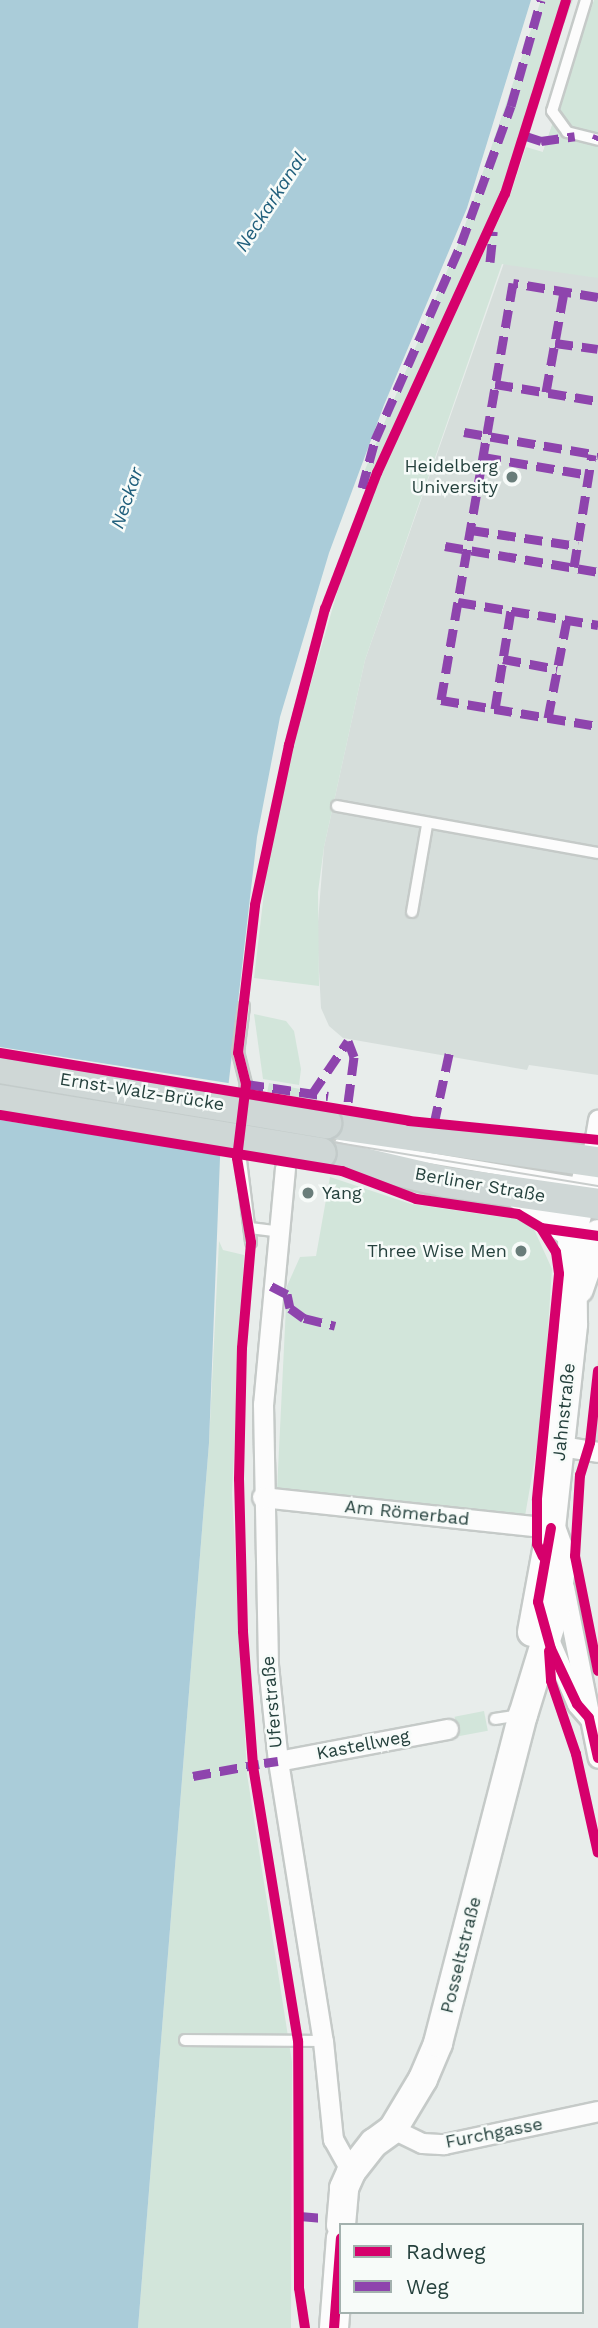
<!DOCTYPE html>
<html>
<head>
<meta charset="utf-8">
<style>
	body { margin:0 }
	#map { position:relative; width:598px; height:2328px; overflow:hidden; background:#e8edeb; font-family:"Work Sans",sans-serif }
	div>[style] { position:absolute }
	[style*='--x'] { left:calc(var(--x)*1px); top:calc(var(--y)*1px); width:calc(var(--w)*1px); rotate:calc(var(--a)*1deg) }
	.built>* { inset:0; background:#d6dedb }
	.green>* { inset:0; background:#d2e5da; transform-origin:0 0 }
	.water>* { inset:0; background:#aaccd9 }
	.pier>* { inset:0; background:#e8edeb; transform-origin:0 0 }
	.roads { filter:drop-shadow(2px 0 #c5cac8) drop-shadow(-2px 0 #c5cac8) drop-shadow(0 2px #c5cac8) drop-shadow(0 -2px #c5cac8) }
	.lane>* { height:10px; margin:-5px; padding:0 5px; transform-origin:5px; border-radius:5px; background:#fcfcfc }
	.street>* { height:19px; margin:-9.5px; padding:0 9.5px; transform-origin:9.5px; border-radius:9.5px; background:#fcfcfc }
	.secondary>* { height:28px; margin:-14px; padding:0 14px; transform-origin:14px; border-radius:14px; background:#fcfcfc }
	.primary>* { height:30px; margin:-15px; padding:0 15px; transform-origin:15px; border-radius:15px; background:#cfd7d6 }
	.tram>* { height:2px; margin:-1px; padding:0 1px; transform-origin:1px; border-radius:1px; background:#c9cdcc }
	.bridges { filter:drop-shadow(2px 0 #c3cbca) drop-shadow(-2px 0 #c3cbca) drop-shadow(0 2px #c3cbca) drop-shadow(0 -2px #c3cbca) }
	.primary-bridge>* { height:30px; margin:-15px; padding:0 15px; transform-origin:15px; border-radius:15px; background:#cfd7d6 }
	.quiet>* { height:9px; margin-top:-4.5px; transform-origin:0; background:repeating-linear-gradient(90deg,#8e44ad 0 18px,transparent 0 27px) }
	.cycleway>* { height:10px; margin:-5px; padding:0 5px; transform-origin:5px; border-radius:5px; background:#d6006c }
	.dots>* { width:19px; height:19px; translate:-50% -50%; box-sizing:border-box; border:4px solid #f7fbf9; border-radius:50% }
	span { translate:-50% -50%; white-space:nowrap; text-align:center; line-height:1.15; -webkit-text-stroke:5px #f7fbf9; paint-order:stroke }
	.poi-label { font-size:18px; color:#25413d }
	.right { translate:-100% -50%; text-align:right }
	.left { translate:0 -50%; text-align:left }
	.street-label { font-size:18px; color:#25413d }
	.water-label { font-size:19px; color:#205f7c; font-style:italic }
	.legend { position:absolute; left:339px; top:2223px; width:245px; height:91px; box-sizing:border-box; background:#f7fbf9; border:2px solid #a3b1ae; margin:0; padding:9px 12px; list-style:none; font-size:21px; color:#25413d }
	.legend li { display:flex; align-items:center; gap:14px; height:35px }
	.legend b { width:35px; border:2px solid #a3b1ae }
</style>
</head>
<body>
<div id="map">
	<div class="built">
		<div style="clip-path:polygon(596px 0,598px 0,598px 1075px,529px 1065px,527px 1070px,343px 1038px,329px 1026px,321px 1008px,317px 934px,324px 847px,365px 660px)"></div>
		<div style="clip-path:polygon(598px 1360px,598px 1459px,587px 1458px)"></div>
	</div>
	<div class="green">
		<div style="clip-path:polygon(541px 0,573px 0,499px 196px,367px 484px,360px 482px,461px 237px)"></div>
		<div style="clip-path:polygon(594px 0,598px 0,598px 278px,502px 264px,365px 660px,324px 847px,318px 892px,319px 986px,254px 978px,266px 876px,293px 745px,339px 586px,380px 477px,511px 193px,526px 147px,543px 152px)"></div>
		<div style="clip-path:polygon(254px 1014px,286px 1021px,294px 1031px,301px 1069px,299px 1085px,263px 1079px)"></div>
		<div style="left:269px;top:1083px;width:49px;height:76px;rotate:11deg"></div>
		<div style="clip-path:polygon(330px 1177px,411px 1204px,516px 1219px,533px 1227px,552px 1269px,542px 1418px,525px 1516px,277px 1490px,287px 1286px,300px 1257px,316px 1256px)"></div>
		<div style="clip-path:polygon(219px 1241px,223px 1250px,244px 1255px,232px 1493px,247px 1774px,292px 2062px,291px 2328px,138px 2328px,209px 1443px)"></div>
		<div style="left:484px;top:1711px;width:20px;height:30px;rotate:79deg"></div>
	</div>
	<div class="water">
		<div style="clip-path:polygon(0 0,531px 0,467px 208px,384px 405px,329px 553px,280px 717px,257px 837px,220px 1158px,209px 1443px,138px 2328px,0 2328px)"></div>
	</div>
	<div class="pier">
		<div style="left:0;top:1047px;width:234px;height:72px;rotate:9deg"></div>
	</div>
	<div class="roads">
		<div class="lane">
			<div style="--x:586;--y:0;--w:116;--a:107"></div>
			<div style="--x:552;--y:111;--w:26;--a:54"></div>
			<div style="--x:567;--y:132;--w:32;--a:14"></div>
			<div style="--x:337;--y:806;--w:265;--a:10.2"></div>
			<div style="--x:412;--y:912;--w:88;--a:-80.2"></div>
			<div style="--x:243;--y:1105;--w:21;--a:-82"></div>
			<div style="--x:246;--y:1084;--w:32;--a:-104"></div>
			<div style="--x:238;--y:1053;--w:47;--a:-82.7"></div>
			<div style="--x:340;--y:1143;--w:247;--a:9.5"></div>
			<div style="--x:239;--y:1144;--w:99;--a:83"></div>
			<div style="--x:250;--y:1228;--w:26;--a:7"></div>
			<div style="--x:495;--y:1719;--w:24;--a:-9"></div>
			<div style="--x:185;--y:2040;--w:138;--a:0.4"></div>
		</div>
		<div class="street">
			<div style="--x:591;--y:1161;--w:42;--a:-80.3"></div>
			<div style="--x:285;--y:1168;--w:237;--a:95.3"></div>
			<div style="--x:263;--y:1404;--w:261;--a:88.9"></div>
			<div style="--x:268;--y:1665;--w:97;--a:84.1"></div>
			<div style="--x:278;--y:1761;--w:284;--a:80.9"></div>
			<div style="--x:323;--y:2041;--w:99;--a:84.2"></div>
			<div style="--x:333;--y:2139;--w:38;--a:61"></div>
			<div style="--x:561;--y:1446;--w:37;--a:9"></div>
			<div style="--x:262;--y:1497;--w:291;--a:6.1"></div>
			<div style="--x:564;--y:1587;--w:174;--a:78.8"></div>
			<div style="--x:547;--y:1635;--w:75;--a:66.5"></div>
			<div style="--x:577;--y:1704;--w:18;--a:49"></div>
			<div style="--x:278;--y:1761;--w:173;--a:-10.7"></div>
			<div style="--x:393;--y:2129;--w:32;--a:26"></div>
			<div style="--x:422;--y:2143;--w:22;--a:3"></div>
			<div style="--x:444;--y:2144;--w:157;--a:-12.1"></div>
		</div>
		<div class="secondary">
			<div style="--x:515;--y:1192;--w:71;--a:36.4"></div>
			<div style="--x:579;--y:1289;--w:58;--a:-70.9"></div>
			<div style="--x:532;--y:1632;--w:106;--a:-79.6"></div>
			<div style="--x:551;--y:1528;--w:205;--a:-83.8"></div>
			<div style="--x:573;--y:1324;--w:90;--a:-90.6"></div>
			<div style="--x:572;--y:1234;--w:75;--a:-75.4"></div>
			<div style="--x:341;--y:2225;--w:37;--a:-85"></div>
			<div style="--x:344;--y:2188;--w:17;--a:-66"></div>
			<div style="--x:351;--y:2172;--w:37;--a:-52"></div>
			<div style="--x:374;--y:2143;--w:24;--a:-36"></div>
			<div style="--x:393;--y:2129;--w:58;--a:-59"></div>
			<div style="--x:423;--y:2079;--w:39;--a:-67"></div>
			<div style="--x:438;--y:2043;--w:339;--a:-75.5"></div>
			<div style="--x:523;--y:1715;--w:112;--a:-72.9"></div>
			<div style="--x:556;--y:1608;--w:50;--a:-83.2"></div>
			<div style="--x:562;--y:1558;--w:32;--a:-110"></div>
			<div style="--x:334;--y:2328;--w:90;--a:-85.6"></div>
		</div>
		<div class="primary">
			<div style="--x:326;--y:1123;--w:275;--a:8.2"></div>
			<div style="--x:321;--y:1153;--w:128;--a:13.1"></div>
			<div style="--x:446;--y:1182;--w:154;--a:8.2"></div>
		</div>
	</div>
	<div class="tram">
		<div style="--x:0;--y:1087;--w:606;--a:9.4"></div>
	</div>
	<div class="bridges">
		<div class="primary-bridge">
			<div style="--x:0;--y:1068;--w:331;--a:9.6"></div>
			<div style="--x:0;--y:1100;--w:325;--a:9.4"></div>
		</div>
	</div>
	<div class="quiet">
		<div style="--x:526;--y:136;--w:16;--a:18"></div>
		<div style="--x:541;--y:141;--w:34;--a:-8"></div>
		<div style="--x:596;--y:140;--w:5;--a:-68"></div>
		<div style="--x:490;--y:262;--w:31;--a:-84"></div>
		<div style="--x:598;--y:297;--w:86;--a:-170.6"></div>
		<div style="--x:513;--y:283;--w:423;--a:99.8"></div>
		<div style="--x:441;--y:700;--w:159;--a:9.4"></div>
		<div style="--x:555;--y:343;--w:43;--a:7.9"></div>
		<div style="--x:495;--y:384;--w:104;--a:9.4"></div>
		<div style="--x:546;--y:392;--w:102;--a:-79.8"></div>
		<div style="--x:464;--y:432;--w:136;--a:9.7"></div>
		<div style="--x:483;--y:457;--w:108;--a:9.6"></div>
		<div style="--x:362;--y:488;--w:50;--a:-74.8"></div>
		<div style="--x:375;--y:440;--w:214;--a:-66.3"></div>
		<div style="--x:461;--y:244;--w:147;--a:-70.1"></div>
		<div style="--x:511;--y:106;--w:110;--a:-74.2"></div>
		<div style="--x:471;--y:530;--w:108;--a:8.5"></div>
		<div style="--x:445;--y:546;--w:155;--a:9.6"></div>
		<div style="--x:574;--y:567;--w:114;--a:-80.9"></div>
		<div style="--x:458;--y:602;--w:142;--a:9.3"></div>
		<div style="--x:503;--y:659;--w:55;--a:10.5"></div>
		<div style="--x:495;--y:709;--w:100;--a:-80.8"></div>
		<div style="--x:548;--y:718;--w:101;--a:-79.1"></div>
		<div style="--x:246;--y:1084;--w:83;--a:8.3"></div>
		<div style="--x:312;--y:1094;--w:64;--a:-55.8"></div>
		<div style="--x:348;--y:1041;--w:17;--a:69"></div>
		<div style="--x:354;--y:1057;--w:53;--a:97.5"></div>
		<div style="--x:434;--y:1124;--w:72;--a:-77.9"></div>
		<div style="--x:271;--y:1286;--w:18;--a:27"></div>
		<div style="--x:287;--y:1294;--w:14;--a:78"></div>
		<div style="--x:290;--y:1308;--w:17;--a:36"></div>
		<div style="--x:304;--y:1318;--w:32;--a:14"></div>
		<div style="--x:264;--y:1763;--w:14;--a:-8"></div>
		<div style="--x:193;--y:1776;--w:67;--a:-10.3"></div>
		<div style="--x:300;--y:2216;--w:23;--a:5"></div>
	</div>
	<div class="cycleway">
		<div style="--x:0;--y:1053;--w:415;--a:9.4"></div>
		<div style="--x:409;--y:1121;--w:190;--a:5.7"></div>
		<div style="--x:0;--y:1115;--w:347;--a:9.3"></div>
		<div style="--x:342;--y:1171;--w:79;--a:20.7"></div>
		<div style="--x:416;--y:1199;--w:103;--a:8.4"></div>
		<div style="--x:518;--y:1214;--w:27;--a:31"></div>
		<div style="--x:541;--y:1228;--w:58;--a:8"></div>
		<div style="--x:541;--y:1228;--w:28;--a:58"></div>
		<div style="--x:556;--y:1252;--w:22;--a:82"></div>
		<div style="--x:559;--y:1274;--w:227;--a:95.6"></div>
		<div style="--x:537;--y:1500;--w:44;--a:90"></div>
		<div style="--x:537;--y:1544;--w:14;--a:65"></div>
		<div style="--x:598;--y:1371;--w:72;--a:96.3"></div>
		<div style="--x:590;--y:1443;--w:34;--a:107"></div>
		<div style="--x:580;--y:1475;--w:81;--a:93.5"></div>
		<div style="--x:575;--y:1556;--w:117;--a:78.7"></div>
		<div style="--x:551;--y:1528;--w:75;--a:100"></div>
		<div style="--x:538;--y:1602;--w:49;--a:74.5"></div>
		<div style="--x:551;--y:1649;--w:61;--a:64.7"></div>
		<div style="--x:577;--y:1704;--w:18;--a:49"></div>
		<div style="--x:589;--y:1718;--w:41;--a:77.3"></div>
		<div style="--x:549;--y:1651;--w:30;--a:86"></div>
		<div style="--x:551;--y:1681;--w:77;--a:71.1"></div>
		<div style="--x:576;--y:1754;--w:101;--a:77.5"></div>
		<div style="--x:305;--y:2328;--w:40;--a:-98.5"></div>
		<div style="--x:299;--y:2288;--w:247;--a:-90.2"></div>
		<div style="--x:298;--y:2041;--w:280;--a:-99.3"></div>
		<div style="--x:253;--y:1765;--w:134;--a:-94.3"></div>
		<div style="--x:243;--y:1631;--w:152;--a:-91.5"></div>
		<div style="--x:239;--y:1479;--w:131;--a:-88.7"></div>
		<div style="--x:242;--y:1348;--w:106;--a:-85.1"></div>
		<div style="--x:251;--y:1242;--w:85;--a:-99.5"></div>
		<div style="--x:237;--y:1158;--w:75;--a:-83.1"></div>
		<div style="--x:246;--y:1084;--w:32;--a:-104"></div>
		<div style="--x:238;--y:1053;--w:149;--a:-83.4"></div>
		<div style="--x:255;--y:905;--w:164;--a:-78"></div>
		<div style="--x:289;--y:745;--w:141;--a:-75.2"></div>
		<div style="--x:325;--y:609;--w:146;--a:-69.1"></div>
		<div style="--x:377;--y:473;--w:307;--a:-65.4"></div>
		<div style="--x:505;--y:194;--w:203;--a:-72.5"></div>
		<div style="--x:334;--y:2328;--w:90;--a:-85.6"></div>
	</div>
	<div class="dots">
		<div style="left:512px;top:477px;background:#697d7a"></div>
		<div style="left:308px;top:1193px;background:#697d7a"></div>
		<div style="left:521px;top:1251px;background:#697d7a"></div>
	</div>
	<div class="poi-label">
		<span class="right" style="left:498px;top:477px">Heidelberg<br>University</span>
		<span class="left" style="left:322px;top:1193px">Yang</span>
		<span class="right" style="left:507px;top:1251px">Three Wise Men</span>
	</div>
	<div class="street-label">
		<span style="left:142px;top:1092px;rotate:9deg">Ernst-Walz-Brücke</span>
		<span style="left:480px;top:1185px;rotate:10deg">Berliner Straße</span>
		<span style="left:564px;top:1412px;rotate:-84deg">Jahnstraße</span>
		<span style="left:407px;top:1513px;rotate:6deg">Am Römerbad</span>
		<span style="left:272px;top:1702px;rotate:-95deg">Uferstraße</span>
		<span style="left:363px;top:1745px;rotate:-11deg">Kastellweg</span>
		<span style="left:461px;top:1955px;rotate:-76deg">Posseltstraße</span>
		<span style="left:494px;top:2133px;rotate:-11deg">Furchgasse</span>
	</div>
	<div class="water-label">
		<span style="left:271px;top:202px;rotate:-57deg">Neckarkanal</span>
		<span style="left:127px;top:498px;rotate:-71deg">Neckar</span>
	</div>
	<ul class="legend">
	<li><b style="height:9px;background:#d6006c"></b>Radweg</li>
	<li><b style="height:9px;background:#8e44ad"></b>Weg</li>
	</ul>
</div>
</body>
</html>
